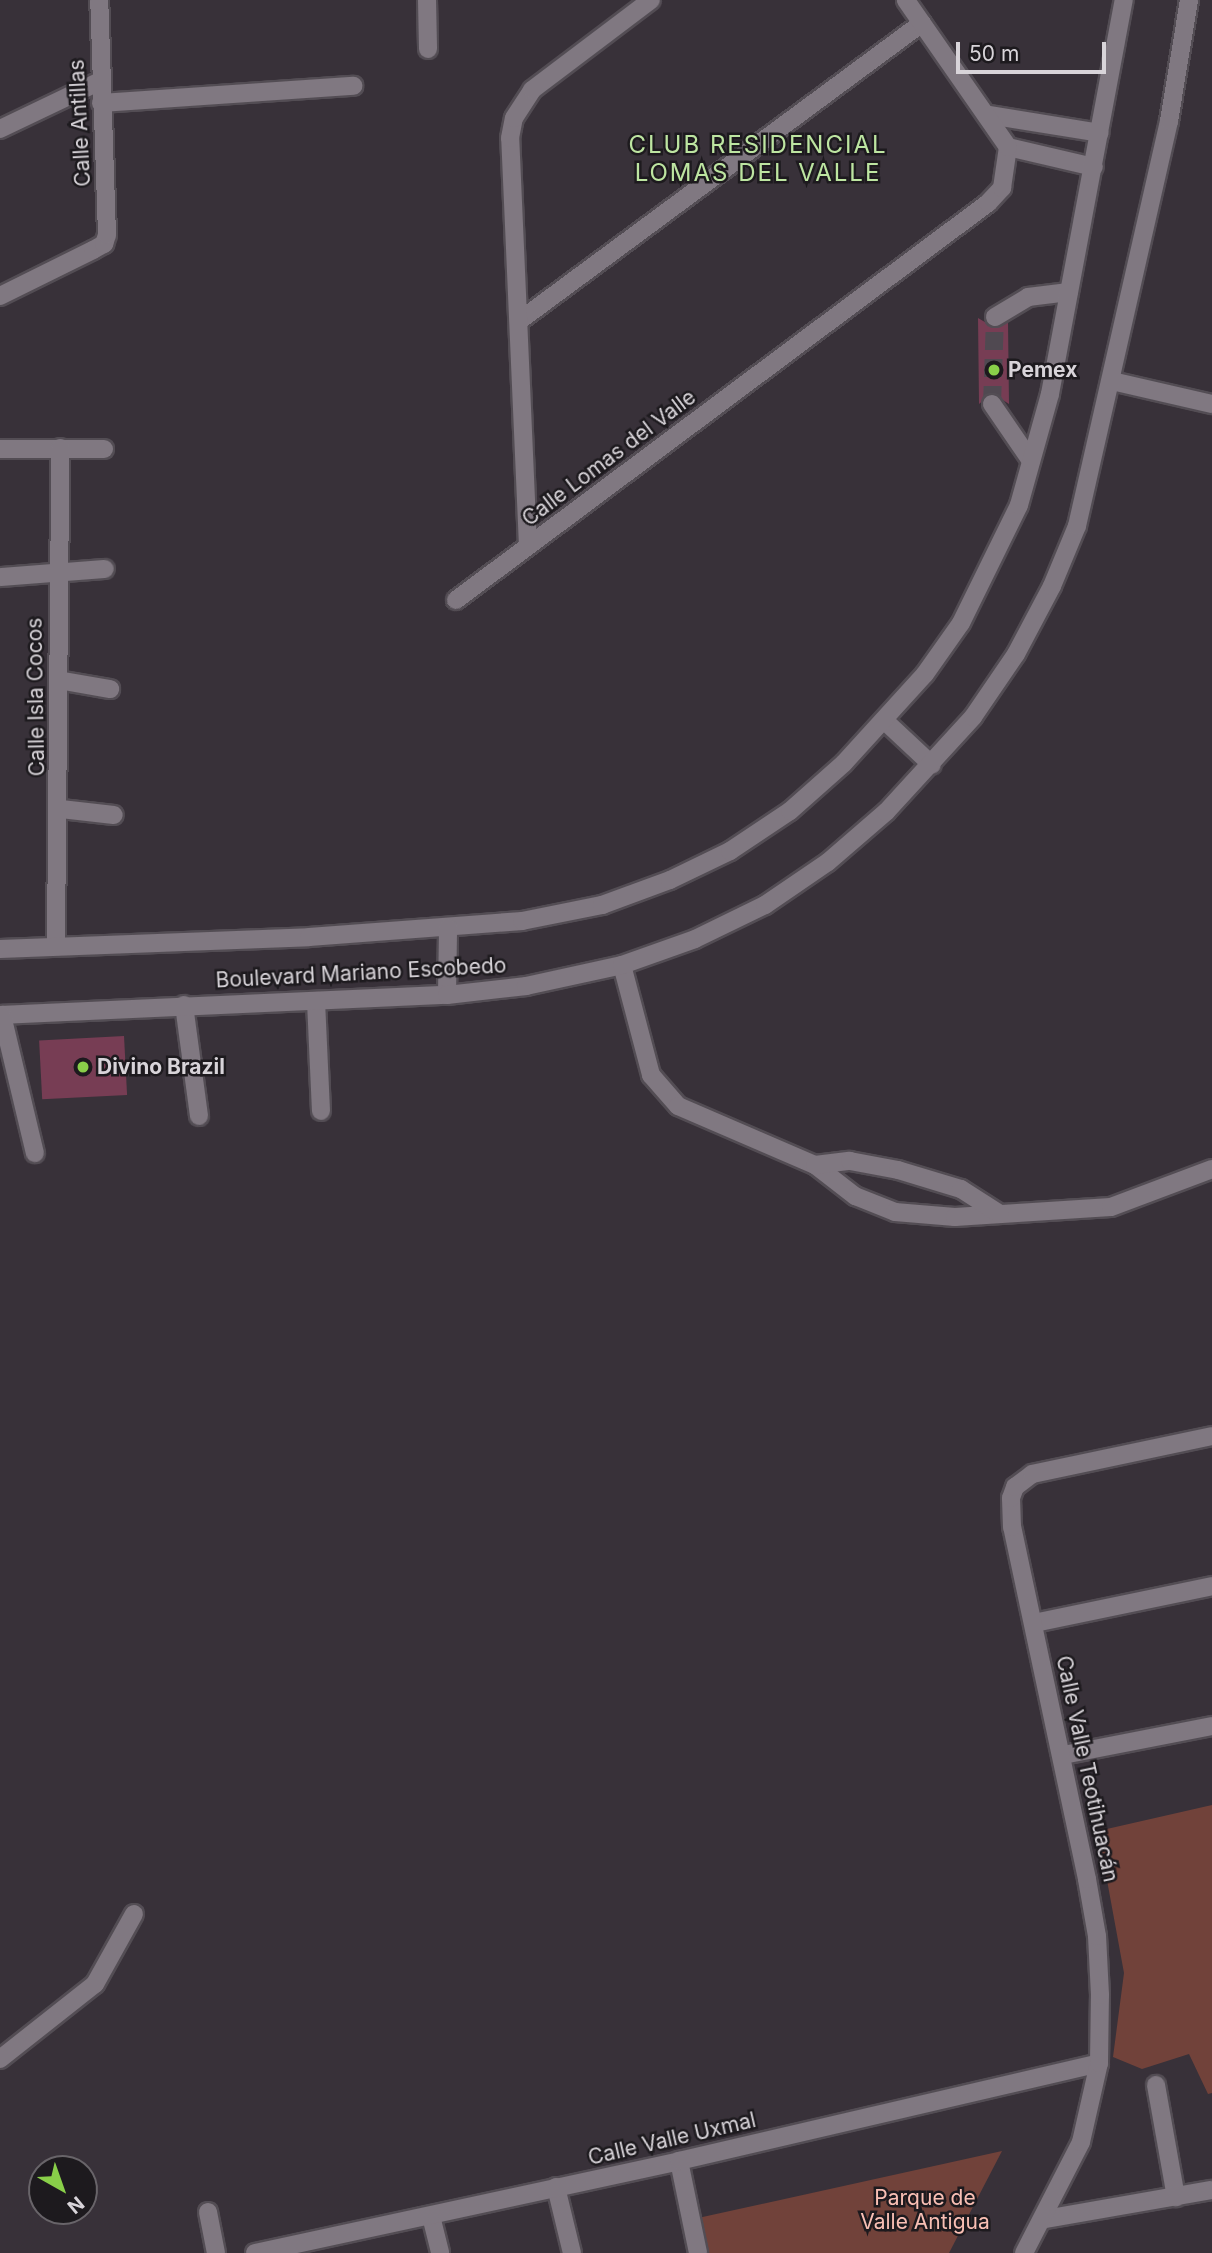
<!DOCTYPE html>
<html>
<head>
<meta charset="utf-8">
<style>
	body { margin:0 }
	#map { position:relative; width:1212px; height:2253px; overflow:hidden; background:#383139; font-family:Inter,sans-serif }
	div>[style] { position:absolute }
	[style*='--x'] { left:calc(var(--x)*1px); top:calc(var(--y)*1px); width:calc(var(--w)*1px); rotate:calc(var(--a)*1deg) }
	.green>* { inset:0; background:#71423a }
	.building>* { inset:0; background:#773d54; transform-origin:0 0 }
	.minor-tunnel>* { height:18px; margin-top:-9px; transform-origin:0; background:repeating-linear-gradient(90deg,#504951 0 18px,transparent 0 27px) }
	.roads { filter:drop-shadow(2px 0 #534d54) drop-shadow(-2px 0 #534d54) drop-shadow(0 2px #534d54) drop-shadow(0 -2px #534d54) }
	.minor>* { height:18px; margin:-9px; padding:0 9px; transform-origin:9px; border-radius:9px; background:#807881 }
	.dots>* { width:19px; height:19px; translate:-50% -50%; box-sizing:border-box; border:4px solid #1d1a1e; border-radius:50% }
	span { translate:-50% -50%; white-space:nowrap; text-align:center; line-height:1.15; -webkit-text-stroke:5px #1d1a1e; paint-order:stroke }
	.street-label { font-size:21px; color:#d8d4d9 }
	.poi-label { font-size:21px; color:#d8d4d9; font-weight:700 }
	.left { translate:0 -50%; text-align:left }
	.park-label { font-size:21px; color:#f9bfb4 }
	.quarter-label { font-size:24px; color:#bde5a1; letter-spacing:2px }
	.north { position:absolute; left:28px; top:2155px; width:70px; height:70px; box-sizing:border-box; background:#1d1a1e; border:2px solid #686469; border-radius:50%; rotate:140deg; font-size:19px; font-weight:700; line-height:28px; text-align:center; color:#d8d4d9 }
	.north::after { content:''; display:block; margin:auto; width:24px; height:32px; background:#89cf49; clip-path:polygon(50% 0,100% 100%,50% 72%,0 100%) }
	.scale { position:absolute; left:956px; top:42px; width:150px; height:32px; box-sizing:border-box; border:4px solid #d8d4d9; border-top:0; padding-left:9px; font-size:21px; line-height:24px; white-space:nowrap; color:#d8d4d9; -webkit-text-stroke:5px #1d1a1e; paint-order:stroke }
</style>
</head>
<body>
<div id="map">
	<div class="green">
		<div style="clip-path:polygon(1212px 1805px,1212px 2093px,1208px 2094px,1189px 2054px,1142px 2069px,1113px 2057px,1124px 1973px,1098px 1831px)"></div>
		<div style="clip-path:polygon(1002px 2151px,949px 2253px,705px 2253px,698px 2218px)"></div>
	</div>
	<div class="building">
		<div style="clip-path:polygon(978px 318px,995px 328px,1008px 322px,1009px 404px,992px 393px,979px 404px)"></div>
		<div style="left:124px;top:1036px;width:59px;height:85px;rotate:87deg"></div>
	</div>
	<div class="minor-tunnel">
		<div style="--x:992;--y:404;--w:87;--a:-88"></div>
	</div>
	<div class="roads">
		<div class="minor">
			<div style="--x:427;--y:0;--w:49;--a:88.8"></div>
			<div style="--x:101;--y:103;--w:253;--a:-3.9"></div>
			<div style="--x:989;--y:115;--w:112;--a:9.2"></div>
			<div style="--x:0;--y:129;--w:111;--a:-25.6"></div>
			<div style="--x:1008;--y:147;--w:88;--a:13.1"></div>
			<div style="--x:0;--y:296;--w:104;--a:-26.3"></div>
			<div style="--x:93;--y:250;--w:13;--a:-29"></div>
			<div style="--x:104;--y:244;--w:9;--a:-72"></div>
			<div style="--x:107;--y:235;--w:235;--a:-91.9"></div>
			<div style="--x:995;--y:317;--w:39;--a:-31"></div>
			<div style="--x:1028;--y:297;--w:41;--a:-7"></div>
			<div style="--x:519;--y:321;--w:501;--a:-36.48"></div>
			<div style="--x:1112;--y:381;--w:103;--a:13"></div>
			<div style="--x:992;--y:404;--w:69;--a:55.6"></div>
			<div style="--x:0;--y:449;--w:104;--a:0"></div>
			<div style="--x:528;--y:546;--w:408;--a:-92.5"></div>
			<div style="--x:510;--y:138;--w:20;--a:-79"></div>
			<div style="--x:514;--y:118;--w:33;--a:-57"></div>
			<div style="--x:532;--y:90;--w:149;--a:-37.1"></div>
			<div style="--x:0;--y:577;--w:105;--a:-4.4"></div>
			<div style="--x:456;--y:600;--w:664;--a:-36.73"></div>
			<div style="--x:988;--y:203;--w:21;--a:-47"></div>
			<div style="--x:1002;--y:188;--w:41;--a:-81.7"></div>
			<div style="--x:1008;--y:147;--w:179;--a:-124.8"></div>
			<div style="--x:58;--y:680;--w:53;--a:9.8"></div>
			<div style="--x:885;--y:721;--w:64;--a:43.1"></div>
			<div style="--x:61;--y:809;--w:53;--a:6.5"></div>
			<div style="--x:56;--y:944;--w:496;--a:-89.5"></div>
			<div style="--x:0;--y:949;--w:309;--a:-2.2"></div>
			<div style="--x:309;--y:937;--w:214;--a:-4.3"></div>
			<div style="--x:522;--y:921;--w:82;--a:-11.3"></div>
			<div style="--x:602;--y:905;--w:72;--a:-20.2"></div>
			<div style="--x:670;--y:880;--w:67;--a:-25.8"></div>
			<div style="--x:730;--y:851;--w:72;--a:-33.7"></div>
			<div style="--x:790;--y:811;--w:72;--a:-41.6"></div>
			<div style="--x:844;--y:763;--w:120;--a:-47.7"></div>
			<div style="--x:925;--y:674;--w:62;--a:-54.8"></div>
			<div style="--x:961;--y:623;--w:131;--a:-63.8"></div>
			<div style="--x:1019;--y:505;--w:115;--a:-74.4"></div>
			<div style="--x:1050;--y:394;--w:401;--a:-79.4"></div>
			<div style="--x:622;--y:965;--w:114;--a:75.2"></div>
			<div style="--x:651;--y:1075;--w:41;--a:48.9"></div>
			<div style="--x:678;--y:1106;--w:149;--a:23.3"></div>
			<div style="--x:815;--y:1165;--w:51;--a:37.8"></div>
			<div style="--x:855;--y:1196;--w:43;--a:21.8"></div>
			<div style="--x:895;--y:1212;--w:60;--a:4.8"></div>
			<div style="--x:955;--y:1217;--w:156;--a:-3.7"></div>
			<div style="--x:1111;--y:1207;--w:108;--a:-20.6"></div>
			<div style="--x:447;--y:995;--w:67;--a:-89.1"></div>
			<div style="--x:316;--y:1001;--w:110;--a:87.4"></div>
			<div style="--x:184;--y:1005;--w:112;--a:82.3"></div>
			<div style="--x:0;--y:1015;--w:447;--a:-2.6"></div>
			<div style="--x:447;--y:995;--w:80;--a:-6.5"></div>
			<div style="--x:526;--y:986;--w:98;--a:-12.3"></div>
			<div style="--x:622;--y:965;--w:77;--a:-19.6"></div>
			<div style="--x:695;--y:939;--w:78;--a:-25.9"></div>
			<div style="--x:765;--y:905;--w:76;--a:-34.3"></div>
			<div style="--x:828;--y:862;--w:77;--a:-40.8"></div>
			<div style="--x:886;--y:812;--w:129;--a:-47.5"></div>
			<div style="--x:973;--y:717;--w:76;--a:-55.7"></div>
			<div style="--x:1016;--y:654;--w:77;--a:-62.1"></div>
			<div style="--x:1052;--y:586;--w:65;--a:-67.4"></div>
			<div style="--x:1077;--y:526;--w:415;--a:-77.2"></div>
			<div style="--x:1169;--y:121;--w:123;--a:-80.6"></div>
			<div style="--x:2;--y:1015;--w:142;--a:76.6"></div>
			<div style="--x:815;--y:1165;--w:35;--a:-7"></div>
			<div style="--x:850;--y:1161;--w:49;--a:10.6"></div>
			<div style="--x:898;--y:1170;--w:66;--a:16.8"></div>
			<div style="--x:961;--y:1189;--w:46;--a:32.7"></div>
			<div style="--x:1034;--y:1623;--w:182;--a:-11.7"></div>
			<div style="--x:1063;--y:1755;--w:152;--a:-11"></div>
			<div style="--x:0;--y:2059;--w:121;--a:-38.3"></div>
			<div style="--x:95;--y:1984;--w:80;--a:-60.9"></div>
			<div style="--x:1156;--y:2085;--w:114;--a:79.9"></div>
			<div style="--x:679;--y:2161;--w:94;--a:78.3"></div>
			<div style="--x:556;--y:2187;--w:68;--a:76.4"></div>
			<div style="--x:208;--y:2212;--w:42;--a:79"></div>
			<div style="--x:431;--y:2216;--w:38;--a:76"></div>
			<div style="--x:1045;--y:2219;--w:169;--a:-9.9"></div>
			<div style="--x:255;--y:2253;--w:434;--a:-12.2"></div>
			<div style="--x:679;--y:2161;--w:431;--a:-13.1"></div>
			<div style="--x:1024;--y:2253;--w:125;--a:-62.8"></div>
			<div style="--x:1081;--y:2142;--w:81;--a:-77.2"></div>
			<div style="--x:1099;--y:2063;--w:68;--a:-89.2"></div>
			<div style="--x:1100;--y:1995;--w:59;--a:-92.9"></div>
			<div style="--x:1097;--y:1936;--w:58;--a:-100"></div>
			<div style="--x:1087;--y:1879;--w:360;--a:-102"></div>
			<div style="--x:1012;--y:1527;--w:29;--a:-92"></div>
			<div style="--x:1011;--y:1498;--w:12;--a:-70"></div>
			<div style="--x:1015;--y:1487;--w:21;--a:-37"></div>
			<div style="--x:1032;--y:1474;--w:184;--a:-11.9"></div>
		</div>
	</div>
	<div class="dots">
		<div style="left:994px;top:370px;background:#89cf49"></div>
		<div style="left:83px;top:1067px;background:#89cf49"></div>
	</div>
	<div class="street-label">
		<span style="left:80px;top:123px;rotate:-93deg">Calle Antillas</span>
		<span style="left:609px;top:458px;rotate:-37deg">Calle Lomas del Valle</span>
		<span style="left:36px;top:697px;rotate:-91deg">Calle Isla Cocos</span>
		<span style="left:361px;top:973px;rotate:-3deg">Boulevard Mariano Escobedo</span>
		<span style="left:1087px;top:1769px;rotate:78deg">Calle Valle Teotihuacán</span>
		<span style="left:672px;top:2139px;rotate:-13deg">Calle Valle Uxmal</span>
	</div>
	<div class="poi-label">
		<span class="left" style="left:1008px;top:370px">Pemex</span>
		<span class="left" style="left:97px;top:1067px">Divino Brazil</span>
	</div>
	<div class="park-label">
		<span style="left:925px;top:2210px">Parque de<br>Valle Antigua</span>
	</div>
	<div class="quarter-label">
		<span style="left:758px;top:159px">CLUB RESIDENCIAL<br>LOMAS DEL VALLE</span>
	</div>
	<div class="north">N</div>
	<div class="scale">50 m</div>
</div>
</body>
</html>
